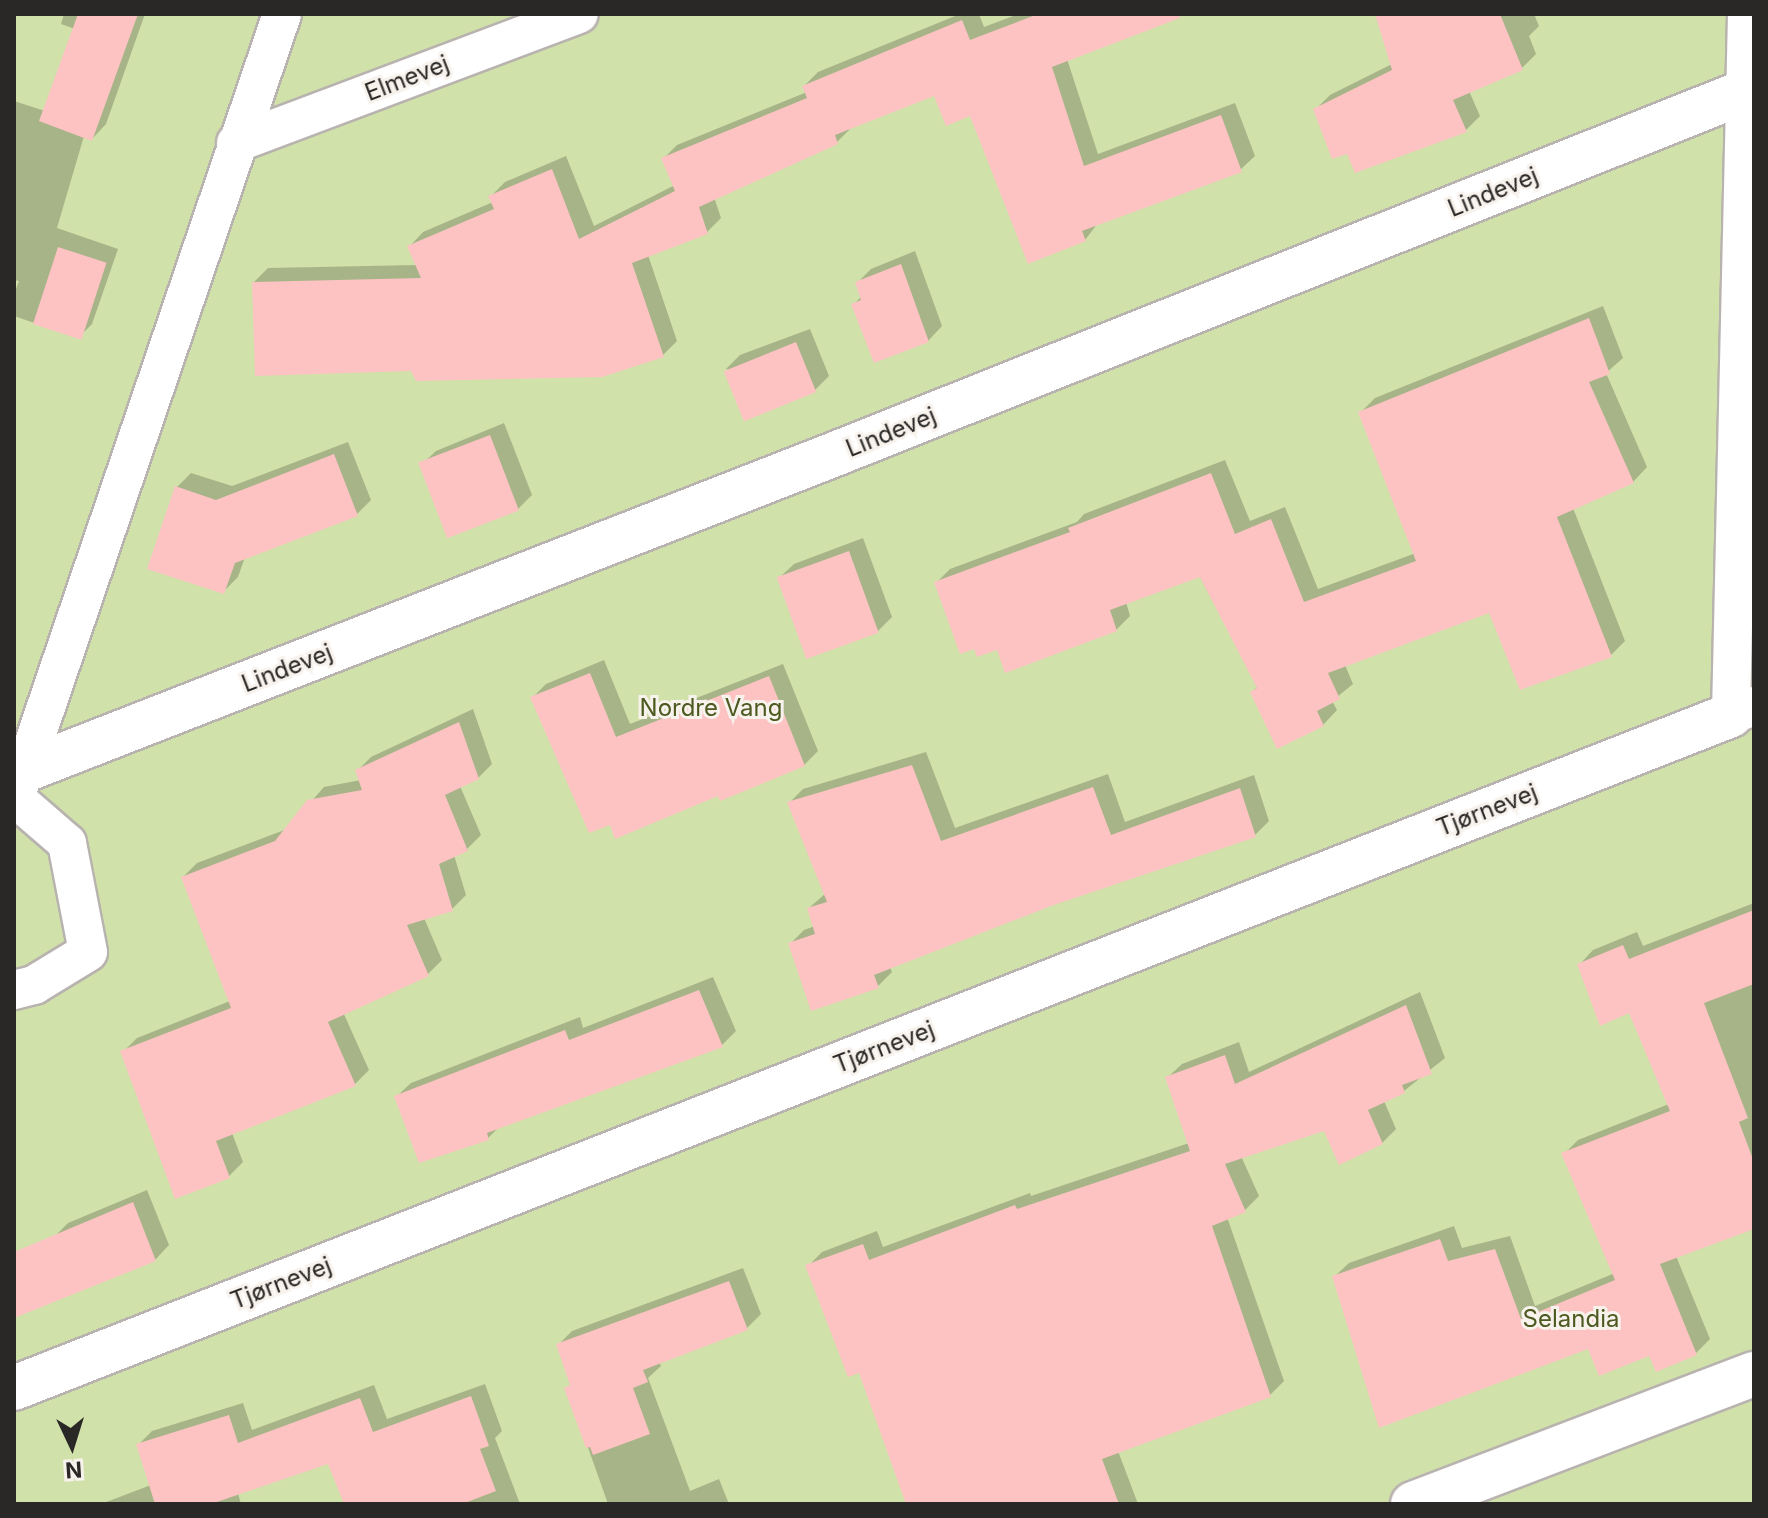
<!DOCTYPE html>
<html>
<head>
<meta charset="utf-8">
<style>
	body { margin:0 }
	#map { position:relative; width:1768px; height:1518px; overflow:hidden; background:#f8f2ed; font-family:Inter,sans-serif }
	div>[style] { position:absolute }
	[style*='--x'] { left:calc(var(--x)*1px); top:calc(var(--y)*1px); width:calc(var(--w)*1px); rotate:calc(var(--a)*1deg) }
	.green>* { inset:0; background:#d1e1aa; transform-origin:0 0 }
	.shadow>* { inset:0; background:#0003 }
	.building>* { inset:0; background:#fcc3c2; transform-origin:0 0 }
	.roads { filter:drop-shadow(2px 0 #b8b3ae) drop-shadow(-2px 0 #b8b3ae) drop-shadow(0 2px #b8b3ae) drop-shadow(0 -2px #b8b3ae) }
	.lane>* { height:38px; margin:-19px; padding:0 19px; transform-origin:19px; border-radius:19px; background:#fff }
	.street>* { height:44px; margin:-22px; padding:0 22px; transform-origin:22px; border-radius:22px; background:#fff }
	span { translate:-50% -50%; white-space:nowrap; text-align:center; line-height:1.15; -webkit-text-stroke:6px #f8f2ed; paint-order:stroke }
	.street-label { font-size:24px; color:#292826 }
	.park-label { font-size:24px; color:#4c591f }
	.frame { position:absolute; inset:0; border:16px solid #292826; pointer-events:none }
	.north { position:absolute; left:32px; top:1406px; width:80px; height:80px; -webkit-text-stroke:6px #f8f2ed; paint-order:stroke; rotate:176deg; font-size:22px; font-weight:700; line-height:32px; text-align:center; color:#292826 }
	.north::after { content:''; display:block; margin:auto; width:28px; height:36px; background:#292826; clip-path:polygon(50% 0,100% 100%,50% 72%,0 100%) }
</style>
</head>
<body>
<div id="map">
	<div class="green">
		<div style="left:14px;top:14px;width:1740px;height:1490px"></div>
	</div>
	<div class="shadow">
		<div style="clip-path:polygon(64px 14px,145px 14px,106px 124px,92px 139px,84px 136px,57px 228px,118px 249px,92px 324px,78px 338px,14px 316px,14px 294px,19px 281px,14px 280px,14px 101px,45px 111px,75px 29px,61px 24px)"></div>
		<div style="clip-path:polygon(960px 14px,979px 14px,984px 27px,1019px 14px,1174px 14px,1067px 59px,1098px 154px,1235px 103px,1255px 156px,1240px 170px,1098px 223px,1085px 240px,971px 114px,935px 93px,851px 128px,837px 142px,714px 197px,721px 218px,707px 232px,648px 255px,677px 341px,663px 355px,412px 369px,254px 282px,268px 268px,417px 265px,409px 247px,423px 232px,493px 202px,491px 196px,505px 182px,566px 156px,594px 226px,675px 185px,663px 159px,677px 145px,807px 92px,804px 86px,818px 72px)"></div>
		<div style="clip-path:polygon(1378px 14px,1534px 14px,1539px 26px,1529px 36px,1536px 54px,1522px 68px,1469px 91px,1480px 116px,1466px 130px,1356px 171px,1349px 151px,1316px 109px,1330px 95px,1392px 64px)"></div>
		<div style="clip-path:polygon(915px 251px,942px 326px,928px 341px,854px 304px,862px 296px,857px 283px,871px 269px)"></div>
		<div style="clip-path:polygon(1603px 306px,1623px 358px,1606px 373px,1647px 467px,1633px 482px,1573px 508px,1625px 641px,1611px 655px,1490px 610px,1345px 665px,1353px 684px,1332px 701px,1337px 710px,1323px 725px,1252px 692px,1258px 686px,1199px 575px,1126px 602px,1130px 616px,1116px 630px,998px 647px,936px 583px,950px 569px,1077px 522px,1084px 514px,1225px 460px,1250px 521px,1285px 507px,1318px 589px,1416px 553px,1361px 412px,1375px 398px)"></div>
		<div style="clip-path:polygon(810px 329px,829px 376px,815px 390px,726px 369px,740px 355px)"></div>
		<div style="clip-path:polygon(504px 423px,532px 495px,518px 509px,421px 465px,436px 451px)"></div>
		<div style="clip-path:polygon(348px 442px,371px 500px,357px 514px,245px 557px,238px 577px,224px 591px,177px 487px,191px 473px,232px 486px)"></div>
		<div style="clip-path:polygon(863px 538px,892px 617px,877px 632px,779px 578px,794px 564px)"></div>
		<div style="clip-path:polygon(604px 660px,630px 724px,783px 664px,818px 751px,804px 765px,719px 793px,532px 698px,546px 684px)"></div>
		<div style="clip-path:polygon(473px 709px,492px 764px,478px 778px,460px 786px,481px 835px,466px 850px,454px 855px,466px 895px,452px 909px,424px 918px,442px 960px,428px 974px,343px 1012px,369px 1070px,355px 1084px,232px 1133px,243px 1162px,229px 1176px,123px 1052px,137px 1038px,230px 1001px,183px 877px,197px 863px,287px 829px,324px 787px,361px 780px,357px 771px,371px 757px)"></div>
		<div style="clip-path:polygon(926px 752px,955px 828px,1108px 774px,1125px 822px,1254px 775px,1269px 821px,1255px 835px,1051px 904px,890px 967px,892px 972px,877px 987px,790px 944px,804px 930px,815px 926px,809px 908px,826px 893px,789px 803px,803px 789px)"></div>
		<div style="clip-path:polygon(1754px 903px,1754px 1227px,1676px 1256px,1710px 1339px,1696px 1353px,1650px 1353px,1589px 1346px,1334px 1277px,1349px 1263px,1454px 1226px,1462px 1248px,1510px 1236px,1535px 1306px,1615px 1273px,1564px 1154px,1578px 1140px,1669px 1104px,1630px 1010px,1579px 965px,1593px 950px,1637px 932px,1643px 946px)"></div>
		<div style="clip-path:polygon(713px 977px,736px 1031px,722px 1045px,499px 1127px,488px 1138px,396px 1097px,411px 1083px,580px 1017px,583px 1028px)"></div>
		<div style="clip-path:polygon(1420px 992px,1445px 1058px,1404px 1091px,1384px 1101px,1396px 1129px,1382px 1143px,1325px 1129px,1241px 1156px,1259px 1196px,1245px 1210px,1227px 1217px,1284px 1381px,1270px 1395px,1118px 1451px,1138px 1504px,908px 1504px,860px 1371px,808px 1266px,822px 1252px,877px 1231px,883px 1247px,1030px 1193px,1031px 1196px,1189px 1143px,1167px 1078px,1182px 1064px,1239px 1042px,1249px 1072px)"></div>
		<div style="clip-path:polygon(147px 1190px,169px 1245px,155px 1260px,54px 1237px,68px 1223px)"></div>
		<div style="clip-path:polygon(743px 1268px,761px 1314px,747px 1328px,659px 1362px,661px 1366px,648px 1378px,690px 1491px,719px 1479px,729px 1504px,608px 1504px,567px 1388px,572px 1383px,558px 1345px,572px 1331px)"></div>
		<div style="clip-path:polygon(485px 1384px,502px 1431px,495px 1438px,520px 1504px,346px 1504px,329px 1461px,238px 1493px,241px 1504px,101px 1504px,151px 1485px,138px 1445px,152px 1431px,243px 1403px,252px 1430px,374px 1385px,387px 1419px)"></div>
	</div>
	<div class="building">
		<div style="clip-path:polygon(78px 14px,138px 14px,92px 141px,39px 121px)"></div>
		<div style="clip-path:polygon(1038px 14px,1179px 14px,1180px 18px,1052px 67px,1084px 166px,1221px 115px,1242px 172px,1082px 231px,1086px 241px,1028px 264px,970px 116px,946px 126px,934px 96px,835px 135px,838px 144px,699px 207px,708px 234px,632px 263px,664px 357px,602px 377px,416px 381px,411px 371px,255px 376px,252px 282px,421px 278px,407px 246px,494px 209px,488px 196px,552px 169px,579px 239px,675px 191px,661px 158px,807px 98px,802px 86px,962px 20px,970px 40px)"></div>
		<div style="clip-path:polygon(1375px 14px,1500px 14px,1523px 70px,1453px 100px,1467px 132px,1355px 173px,1347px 154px,1332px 159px,1313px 109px,1392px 70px)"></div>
		<div style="left:58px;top:247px;width:51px;height:81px;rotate:18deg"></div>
		<div style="clip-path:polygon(901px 264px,929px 342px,874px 363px,851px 304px,861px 300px,855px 282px)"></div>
		<div style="clip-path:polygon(1589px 318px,1610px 374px,1589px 382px,1634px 483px,1557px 517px,1612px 657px,1520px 690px,1489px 613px,1328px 673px,1340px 699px,1317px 711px,1324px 726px,1277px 749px,1250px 692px,1257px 688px,1200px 577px,1110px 610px,1117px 631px,1005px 673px,997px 650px,977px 657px,974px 649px,960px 654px,934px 582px,1070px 532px,1068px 528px,1211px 473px,1235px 534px,1271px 519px,1304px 602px,1416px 561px,1358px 412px)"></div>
		<div style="left:796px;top:342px;width:54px;height:78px;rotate:68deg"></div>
		<div style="left:490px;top:435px;width:81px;height:77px;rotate:69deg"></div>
		<div style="clip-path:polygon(334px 454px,358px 516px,235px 563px,224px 594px,147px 569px,175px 486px,216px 500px)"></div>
		<div style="left:849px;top:551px;width:87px;height:77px;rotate:70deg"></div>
		<div style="clip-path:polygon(590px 673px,616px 737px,769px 676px,805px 766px,720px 801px,718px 796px,615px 839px,610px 825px,589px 833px,530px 697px)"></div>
		<div style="clip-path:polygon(459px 722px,479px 779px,445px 795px,468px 851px,439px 864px,453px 911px,407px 925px,429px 976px,328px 1022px,356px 1086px,216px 1141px,230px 1178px,175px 1199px,120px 1051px,231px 1008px,181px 877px,275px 841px,307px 800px,362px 790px,355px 770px)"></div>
		<div style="clip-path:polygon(912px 765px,941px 841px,1093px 787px,1111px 835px,1240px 788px,1256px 837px,1051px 906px,874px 975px,879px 988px,811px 1011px,788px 943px,815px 934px,807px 908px,827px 902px,787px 802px)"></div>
		<div style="clip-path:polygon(1754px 910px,1754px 984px,1704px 1003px,1748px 1118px,1739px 1122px,1754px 1162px,1754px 1229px,1660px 1264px,1697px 1355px,1656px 1372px,1649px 1356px,1599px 1376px,1588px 1349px,1379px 1428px,1332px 1276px,1440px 1239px,1448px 1261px,1495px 1249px,1521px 1319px,1615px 1280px,1561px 1153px,1670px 1111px,1629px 1013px,1600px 1026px,1577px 964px,1623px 945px,1629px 959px)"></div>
		<div style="clip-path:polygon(699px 990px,723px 1047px,487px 1133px,489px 1140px,419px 1163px,394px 1096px,565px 1030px,569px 1040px)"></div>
		<div style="clip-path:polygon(1406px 1005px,1432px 1074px,1402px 1085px,1405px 1093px,1368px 1110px,1383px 1144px,1339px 1165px,1324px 1131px,1225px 1164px,1246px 1212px,1212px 1226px,1271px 1397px,1102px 1459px,1119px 1504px,906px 1504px,859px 1373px,848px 1377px,805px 1265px,863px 1244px,869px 1260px,1015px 1205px,1017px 1209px,1190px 1151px,1165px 1077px,1225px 1055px,1235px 1084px)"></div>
		<div style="clip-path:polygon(133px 1202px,156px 1261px,14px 1318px,14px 1252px)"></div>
		<div style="clip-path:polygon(729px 1281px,748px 1330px,643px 1370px,648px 1382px,633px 1388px,650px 1434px,593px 1455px,590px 1447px,586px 1448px,564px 1388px,570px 1385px,556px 1344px)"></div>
		<div style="clip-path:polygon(471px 1396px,489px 1446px,480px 1449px,496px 1491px,462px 1504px,344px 1504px,328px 1464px,211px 1504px,155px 1504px,136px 1444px,229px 1415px,238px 1443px,360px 1398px,373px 1432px)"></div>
	</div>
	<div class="roads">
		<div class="lane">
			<div style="--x:1747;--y:14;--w:701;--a:91.31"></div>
			<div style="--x:1731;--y:715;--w:25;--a:-21"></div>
			<div style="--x:236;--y:143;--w:366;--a:-20.6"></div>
			<div style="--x:14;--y:801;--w:831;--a:-71.19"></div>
			<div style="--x:14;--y:990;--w:21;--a:-14"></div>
			<div style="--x:34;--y:985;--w:63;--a:-31.4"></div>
			<div style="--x:88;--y:952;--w:111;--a:-100.9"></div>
			<div style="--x:67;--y:843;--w:69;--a:-139.1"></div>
		</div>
		<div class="street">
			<div style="--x:25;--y:770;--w:875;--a:-21.31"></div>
			<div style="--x:840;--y:452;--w:973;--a:-21.71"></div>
			<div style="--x:14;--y:1388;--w:1844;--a:-21.4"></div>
			<div style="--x:1413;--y:1504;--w:365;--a:-20.9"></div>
		</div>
	</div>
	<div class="street-label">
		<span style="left:407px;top:78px;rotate:-21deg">Elmevej</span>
		<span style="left:1493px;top:192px;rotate:-22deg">Lindevej</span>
		<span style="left:891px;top:432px;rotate:-22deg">Lindevej</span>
		<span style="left:287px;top:668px;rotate:-21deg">Lindevej</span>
		<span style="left:1487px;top:810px;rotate:-21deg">Tjørnevej</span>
		<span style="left:884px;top:1047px;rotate:-21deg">Tjørnevej</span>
		<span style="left:281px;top:1283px;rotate:-21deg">Tjørnevej</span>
	</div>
	<div class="park-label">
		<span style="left:711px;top:708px">Nordre Vang</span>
		<span style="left:1571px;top:1319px">Selandia</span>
	</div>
	<div class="frame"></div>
	<div class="north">N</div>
</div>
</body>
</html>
